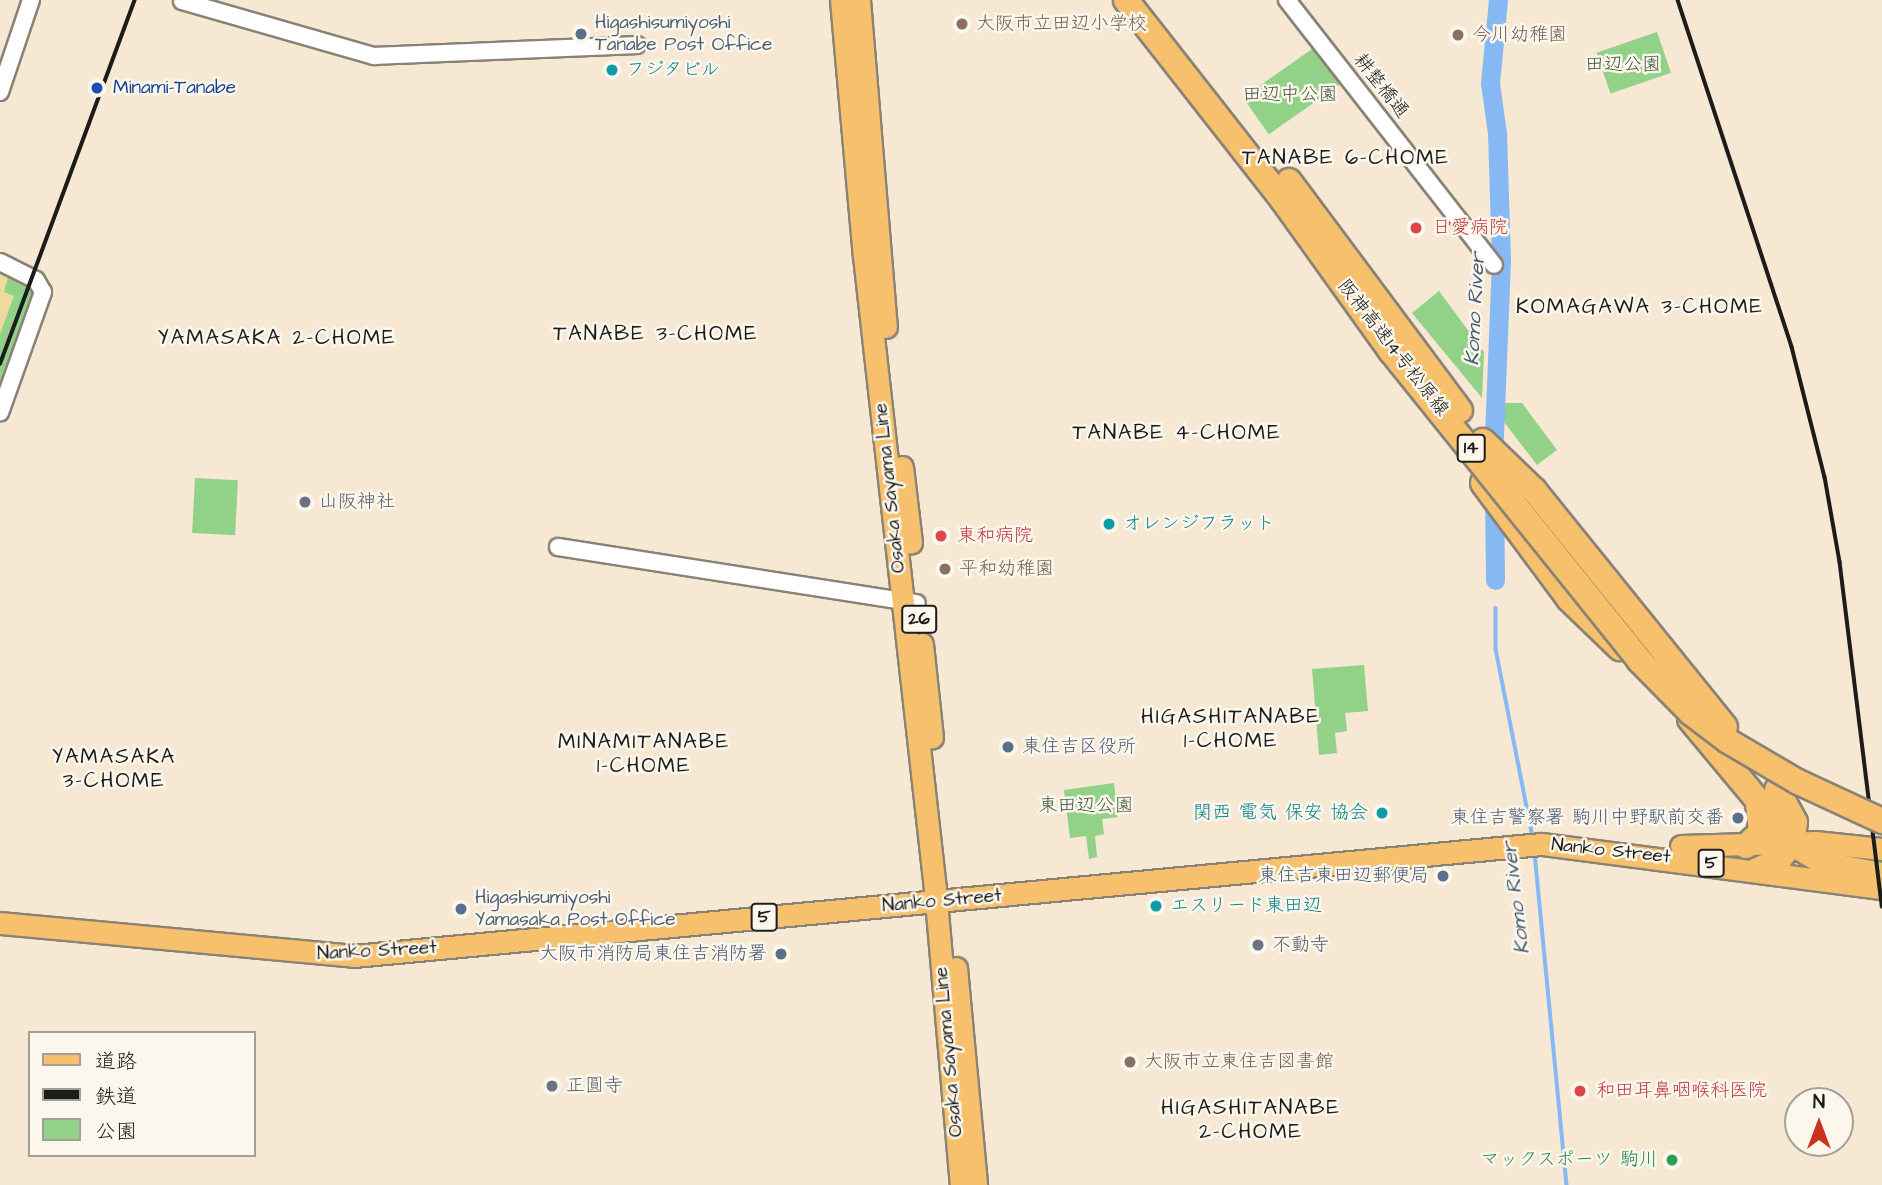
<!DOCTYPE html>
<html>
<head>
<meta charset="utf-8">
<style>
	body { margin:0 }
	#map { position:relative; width:1882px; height:1185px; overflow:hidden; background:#f6e8d2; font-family:"Architects Daughter","Klee One",sans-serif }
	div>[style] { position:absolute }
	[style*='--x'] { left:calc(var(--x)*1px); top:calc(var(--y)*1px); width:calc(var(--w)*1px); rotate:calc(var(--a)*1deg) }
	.green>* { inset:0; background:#91d188; transform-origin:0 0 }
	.sand>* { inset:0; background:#eeda9e }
	.stream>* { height:3.5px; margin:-1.75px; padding:0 1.75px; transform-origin:1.75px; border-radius:1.75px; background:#86b9f3 }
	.river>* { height:19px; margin:-9.5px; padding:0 9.5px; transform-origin:9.5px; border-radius:9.5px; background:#86b9f3 }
	.roads { filter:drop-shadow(2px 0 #898277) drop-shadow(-2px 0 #898277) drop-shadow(0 2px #898277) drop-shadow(0 -2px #898277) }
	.tertiary>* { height:16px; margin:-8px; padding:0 8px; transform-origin:8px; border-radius:8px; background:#fff }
	.primary>* { height:21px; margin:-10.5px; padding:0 10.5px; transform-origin:10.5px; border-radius:10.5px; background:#f7c06c }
	.motorway>* { height:24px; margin:-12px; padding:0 12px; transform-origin:12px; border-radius:12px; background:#f7c06c }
	.rail>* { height:3.5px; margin:-1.75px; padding:0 1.75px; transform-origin:1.75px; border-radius:1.75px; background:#1c1c1c }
	.bridges { filter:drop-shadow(2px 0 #898277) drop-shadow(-2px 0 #898277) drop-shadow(0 2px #898277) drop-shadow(0 -2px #898277) }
	.motorway-bridge>* { height:24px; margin:-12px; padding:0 12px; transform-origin:12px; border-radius:12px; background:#f7c06c }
	.dots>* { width:19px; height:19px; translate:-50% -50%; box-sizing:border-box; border:4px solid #fbf7ec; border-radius:50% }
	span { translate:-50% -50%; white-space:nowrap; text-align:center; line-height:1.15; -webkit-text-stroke:5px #fbf7ec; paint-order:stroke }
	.shield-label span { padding:2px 5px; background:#fbf7ec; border:2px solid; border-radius:5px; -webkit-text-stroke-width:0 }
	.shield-label { font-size:18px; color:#1c1c1c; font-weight:700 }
	.service-label { font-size:19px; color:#4e5e75 }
	.left { translate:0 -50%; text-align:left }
	.right { translate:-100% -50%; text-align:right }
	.education-label { font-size:19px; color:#785e54 }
	.park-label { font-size:19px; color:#455b42 }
	.culture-label { font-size:19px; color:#0d838f }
	.street-label { font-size:19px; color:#1c1c1c }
	.transit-label { font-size:19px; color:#164399 }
	.health-label { font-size:19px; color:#be3a42 }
	.worship-label { font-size:19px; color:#5b616d }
	.leisure-label { font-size:19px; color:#27864d }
	.neighbourhood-label { font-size:21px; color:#1c1c1c; letter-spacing:2px }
	.water-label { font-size:21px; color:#465b72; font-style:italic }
	.legend { position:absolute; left:28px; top:1031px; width:228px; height:126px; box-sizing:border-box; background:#fbf7ec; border:2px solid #a29f99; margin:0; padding:9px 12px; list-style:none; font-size:21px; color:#1c1c1c }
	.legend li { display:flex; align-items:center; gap:14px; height:35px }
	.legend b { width:35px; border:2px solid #a29f99 }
	.north { position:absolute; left:1784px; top:1087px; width:70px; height:70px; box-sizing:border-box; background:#fbf7ec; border:2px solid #a29f99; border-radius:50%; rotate:0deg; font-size:19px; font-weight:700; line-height:28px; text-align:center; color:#1c1c1c }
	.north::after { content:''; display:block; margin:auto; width:24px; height:32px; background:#c8321e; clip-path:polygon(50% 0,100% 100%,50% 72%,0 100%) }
</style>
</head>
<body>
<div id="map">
	<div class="green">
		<div style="left:1657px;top:32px;width:43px;height:64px;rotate:71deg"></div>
		<div style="left:1315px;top:47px;width:45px;height:88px;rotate:55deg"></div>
		<div style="clip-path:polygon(0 269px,33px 289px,36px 296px,0 394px)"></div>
		<div style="clip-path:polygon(1439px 291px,1484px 352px,1482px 398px,1412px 313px)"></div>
		<div style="clip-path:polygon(1501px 403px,1522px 403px,1557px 450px,1537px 465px,1501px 418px)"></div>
		<div style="left:195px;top:478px;width:43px;height:55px;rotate:3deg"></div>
		<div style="clip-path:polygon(1364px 665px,1368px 711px,1345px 713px,1347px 731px,1335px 733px,1337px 753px,1319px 755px,1312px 669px)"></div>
		<div style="clip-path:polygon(1114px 783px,1118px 817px,1102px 819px,1104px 834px,1095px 836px,1097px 857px,1089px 859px,1086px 836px,1070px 838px,1064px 790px)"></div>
	</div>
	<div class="sand">
		<div style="clip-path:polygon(0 269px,9px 274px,4px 292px,14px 296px,0 334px)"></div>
	</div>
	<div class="stream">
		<div style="--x:1496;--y:608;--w:41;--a:90"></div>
		<div style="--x:1496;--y:649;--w:193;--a:78.9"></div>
		<div style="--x:1535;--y:853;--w:334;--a:84.5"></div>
	</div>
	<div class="river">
		<div style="--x:1493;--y:460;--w:200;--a:-87.7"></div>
		<div style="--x:1501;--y:260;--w:127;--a:-91.8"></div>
		<div style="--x:1497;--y:133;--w:50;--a:-98"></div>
		<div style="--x:1490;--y:83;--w:83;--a:-84.5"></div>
		<div style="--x:1494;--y:493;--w:87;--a:89.3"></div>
	</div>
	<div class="roads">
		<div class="tertiary">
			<div style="--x:1287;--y:0;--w:336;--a:52"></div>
			<div style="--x:182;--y:1;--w:200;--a:16"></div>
			<div style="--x:374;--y:56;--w:263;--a:-2.4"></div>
			<div style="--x:0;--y:92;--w:97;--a:-71.4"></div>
			<div style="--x:0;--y:262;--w:40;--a:26.6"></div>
			<div style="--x:36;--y:280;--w:14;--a:60"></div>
			<div style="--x:43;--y:292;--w:128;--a:109.6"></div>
			<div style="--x:558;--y:547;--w:363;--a:8.9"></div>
		</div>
		<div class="primary">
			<div style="--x:841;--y:0;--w:257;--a:84.9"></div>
			<div style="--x:864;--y:256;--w:637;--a:83.6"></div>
			<div style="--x:935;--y:889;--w:297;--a:85"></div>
			<div style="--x:859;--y:0;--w:328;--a:85.3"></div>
			<div style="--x:902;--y:467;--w:76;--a:83.2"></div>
			<div style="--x:922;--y:644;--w:94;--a:83.9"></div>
			<div style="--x:1681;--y:846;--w:134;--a:-1.7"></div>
			<div style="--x:1815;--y:842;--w:67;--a:6"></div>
			<div style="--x:0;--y:923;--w:356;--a:5.3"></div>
			<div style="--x:354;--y:956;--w:1193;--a:-5.39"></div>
			<div style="--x:1542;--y:844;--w:343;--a:7.4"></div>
			<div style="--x:956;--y:968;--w:218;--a:84.7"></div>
		</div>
		<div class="motorway">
			<div style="--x:1483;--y:483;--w:144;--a:53.4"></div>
			<div style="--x:1569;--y:599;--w:71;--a:43.9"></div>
			<div style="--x:1690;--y:719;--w:165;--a:50.2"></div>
			<div style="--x:1796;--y:846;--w:37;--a:31"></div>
			<div style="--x:1828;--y:865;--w:55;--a:10.5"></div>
			<div style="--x:1746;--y:846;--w:21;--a:-43"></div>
			<div style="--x:1761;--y:832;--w:29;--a:-96"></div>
			<div style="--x:1757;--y:870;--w:23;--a:-23"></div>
			<div style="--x:1778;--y:861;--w:23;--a:-52"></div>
			<div style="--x:1792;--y:843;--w:21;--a:-82"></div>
			<div style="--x:1795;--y:822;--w:37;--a:-119"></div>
		</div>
	</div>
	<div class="rail">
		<div style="--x:1678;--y:0;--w:365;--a:71.8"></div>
		<div style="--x:1792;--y:347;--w:134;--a:75.8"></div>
		<div style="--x:1825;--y:477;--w:86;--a:80"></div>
		<div style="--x:1840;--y:562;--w:347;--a:83"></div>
		<div style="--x:0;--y:364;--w:388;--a:-69.7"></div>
	</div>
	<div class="bridges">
		<div class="motorway-bridge">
			<div style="--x:1126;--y:0;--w:253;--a:51.9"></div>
			<div style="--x:1282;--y:199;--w:187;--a:54.4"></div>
			<div style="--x:1391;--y:351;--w:396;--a:51.2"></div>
			<div style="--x:1639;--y:660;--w:74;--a:45.5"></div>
			<div style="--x:1691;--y:713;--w:46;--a:37.1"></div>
			<div style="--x:1728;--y:741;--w:81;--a:30.4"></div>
			<div style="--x:1798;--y:782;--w:93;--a:24.9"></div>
			<div style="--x:1289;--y:181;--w:286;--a:53.3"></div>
			<div style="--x:1483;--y:441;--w:71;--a:43.9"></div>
			<div style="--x:1534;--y:490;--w:304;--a:51.1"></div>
		</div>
	</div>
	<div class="dots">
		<div style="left:962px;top:24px;background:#8d6e63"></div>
		<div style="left:581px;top:34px;background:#5c6f8a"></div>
		<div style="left:1458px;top:35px;background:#8d6e63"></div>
		<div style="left:612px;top:70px;background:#0f9aa8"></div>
		<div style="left:97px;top:88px;background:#1a4fb4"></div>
		<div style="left:1416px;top:228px;background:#e0444e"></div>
		<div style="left:305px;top:502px;background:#6b7280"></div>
		<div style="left:1109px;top:524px;background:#0f9aa8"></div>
		<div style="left:941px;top:536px;background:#e0444e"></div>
		<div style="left:945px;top:569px;background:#8d6e63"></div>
		<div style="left:1008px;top:747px;background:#5c6f8a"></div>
		<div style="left:1382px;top:813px;background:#0f9aa8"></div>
		<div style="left:1738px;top:818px;background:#5c6f8a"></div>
		<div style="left:1443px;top:876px;background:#5c6f8a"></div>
		<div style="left:1156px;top:906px;background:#0f9aa8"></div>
		<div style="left:461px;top:909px;background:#5c6f8a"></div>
		<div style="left:1258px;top:945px;background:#6b7280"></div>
		<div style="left:781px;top:954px;background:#5c6f8a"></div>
		<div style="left:1130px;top:1062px;background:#8d6e63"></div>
		<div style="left:552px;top:1086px;background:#6b7280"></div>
		<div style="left:1580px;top:1091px;background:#e0444e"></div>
		<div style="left:1672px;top:1160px;background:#2e9e5b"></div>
	</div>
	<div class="shield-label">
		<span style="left:1471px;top:448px">14</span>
		<span style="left:919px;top:619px">26</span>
		<span style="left:1711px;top:863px">5</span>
		<span style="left:764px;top:917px">5</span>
	</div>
	<div class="service-label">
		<span class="left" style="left:595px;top:34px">Higashisumiyoshi<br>Tanabe Post Office</span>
		<span class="left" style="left:1022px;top:747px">東住吉区役所</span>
		<span class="right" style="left:1724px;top:818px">東住吉警察署 駒川中野駅前交番</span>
		<span class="right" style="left:1429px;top:876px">東住吉東田辺郵便局</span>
		<span class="left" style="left:475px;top:909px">Higashisumiyoshi<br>Yamasaka Post Office</span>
		<span class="right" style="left:767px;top:954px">大阪市消防局東住吉消防署</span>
	</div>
	<div class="education-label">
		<span class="left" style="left:976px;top:24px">大阪市立田辺小学校</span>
		<span class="left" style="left:1472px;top:35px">今川幼稚園</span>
		<span class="left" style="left:959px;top:569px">平和幼稚園</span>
		<span class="left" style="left:1144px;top:1062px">大阪市立東住吉図書館</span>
	</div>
	<div class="park-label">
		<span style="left:1623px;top:65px">田辺公園</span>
		<span style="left:1290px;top:95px">田辺中公園</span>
		<span style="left:1086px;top:806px">東田辺公園</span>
	</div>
	<div class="culture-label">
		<span class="left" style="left:626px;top:70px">フジタビル</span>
		<span class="left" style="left:1123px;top:524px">オレンジフラット</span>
		<span class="right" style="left:1368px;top:813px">関西 電気 保安 協会</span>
		<span class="left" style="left:1170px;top:906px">エスリード東田辺</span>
	</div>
	<div class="street-label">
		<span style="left:1381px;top:86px;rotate:52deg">耕整橋通</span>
		<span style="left:1393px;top:348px;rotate:52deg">阪神高速14号松原線</span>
		<span style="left:890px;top:488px;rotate:-96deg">Osaka Sayama Line</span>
		<span style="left:1611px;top:851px;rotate:6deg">Nanko Street</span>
		<span style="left:942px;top:901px;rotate:-5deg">Nanko Street</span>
		<span style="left:377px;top:951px;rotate:-3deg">Nanko Street</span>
		<span style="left:949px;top:1052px;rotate:-95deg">Osaka Sayama Line</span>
	</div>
	<div class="transit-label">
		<span class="left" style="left:113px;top:88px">Minami-Tanabe</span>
	</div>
	<div class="health-label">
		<span class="left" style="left:1432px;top:228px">日愛病院</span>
		<span class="left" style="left:957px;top:536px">東和病院</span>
		<span class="left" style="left:1596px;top:1091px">和田耳鼻咽喉科医院</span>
	</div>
	<div class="worship-label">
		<span class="left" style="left:319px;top:502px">山阪神社</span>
		<span class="left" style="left:1272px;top:945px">不動寺</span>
		<span class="left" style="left:566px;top:1086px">正圓寺</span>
	</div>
	<div class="leisure-label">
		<span class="right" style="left:1658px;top:1160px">マックスポーツ 駒川</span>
	</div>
	<div class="neighbourhood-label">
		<span style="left:1346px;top:158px">TANABE 6-CHOME</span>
		<span style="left:1640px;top:307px">KOMAGAWA 3-CHOME</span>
		<span style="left:656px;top:334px">TANABE 3-CHOME</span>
		<span style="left:277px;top:338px">YAMASAKA 2-CHOME</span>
		<span style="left:1177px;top:433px">TANABE 4-CHOME</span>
		<span style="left:1231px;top:729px">HIGASHITANABE<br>1-CHOME</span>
		<span style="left:644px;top:754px">MINAMITANABE<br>1-CHOME</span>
		<span style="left:114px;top:769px">YAMASAKA<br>3-CHOME</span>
		<span style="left:1251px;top:1120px">HIGASHITANABE<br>2-CHOME</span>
	</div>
	<div class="water-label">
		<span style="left:1475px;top:309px;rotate:-87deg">Komo River</span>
		<span style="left:1516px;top:898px;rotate:-97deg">Komo River</span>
	</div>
	<ul class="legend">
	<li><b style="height:9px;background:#f7c06c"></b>道路</li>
	<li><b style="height:9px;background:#1c1c1c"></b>鉄道</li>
	<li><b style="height:19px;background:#91d188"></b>公園</li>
	</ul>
	<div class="north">N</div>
</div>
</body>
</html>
